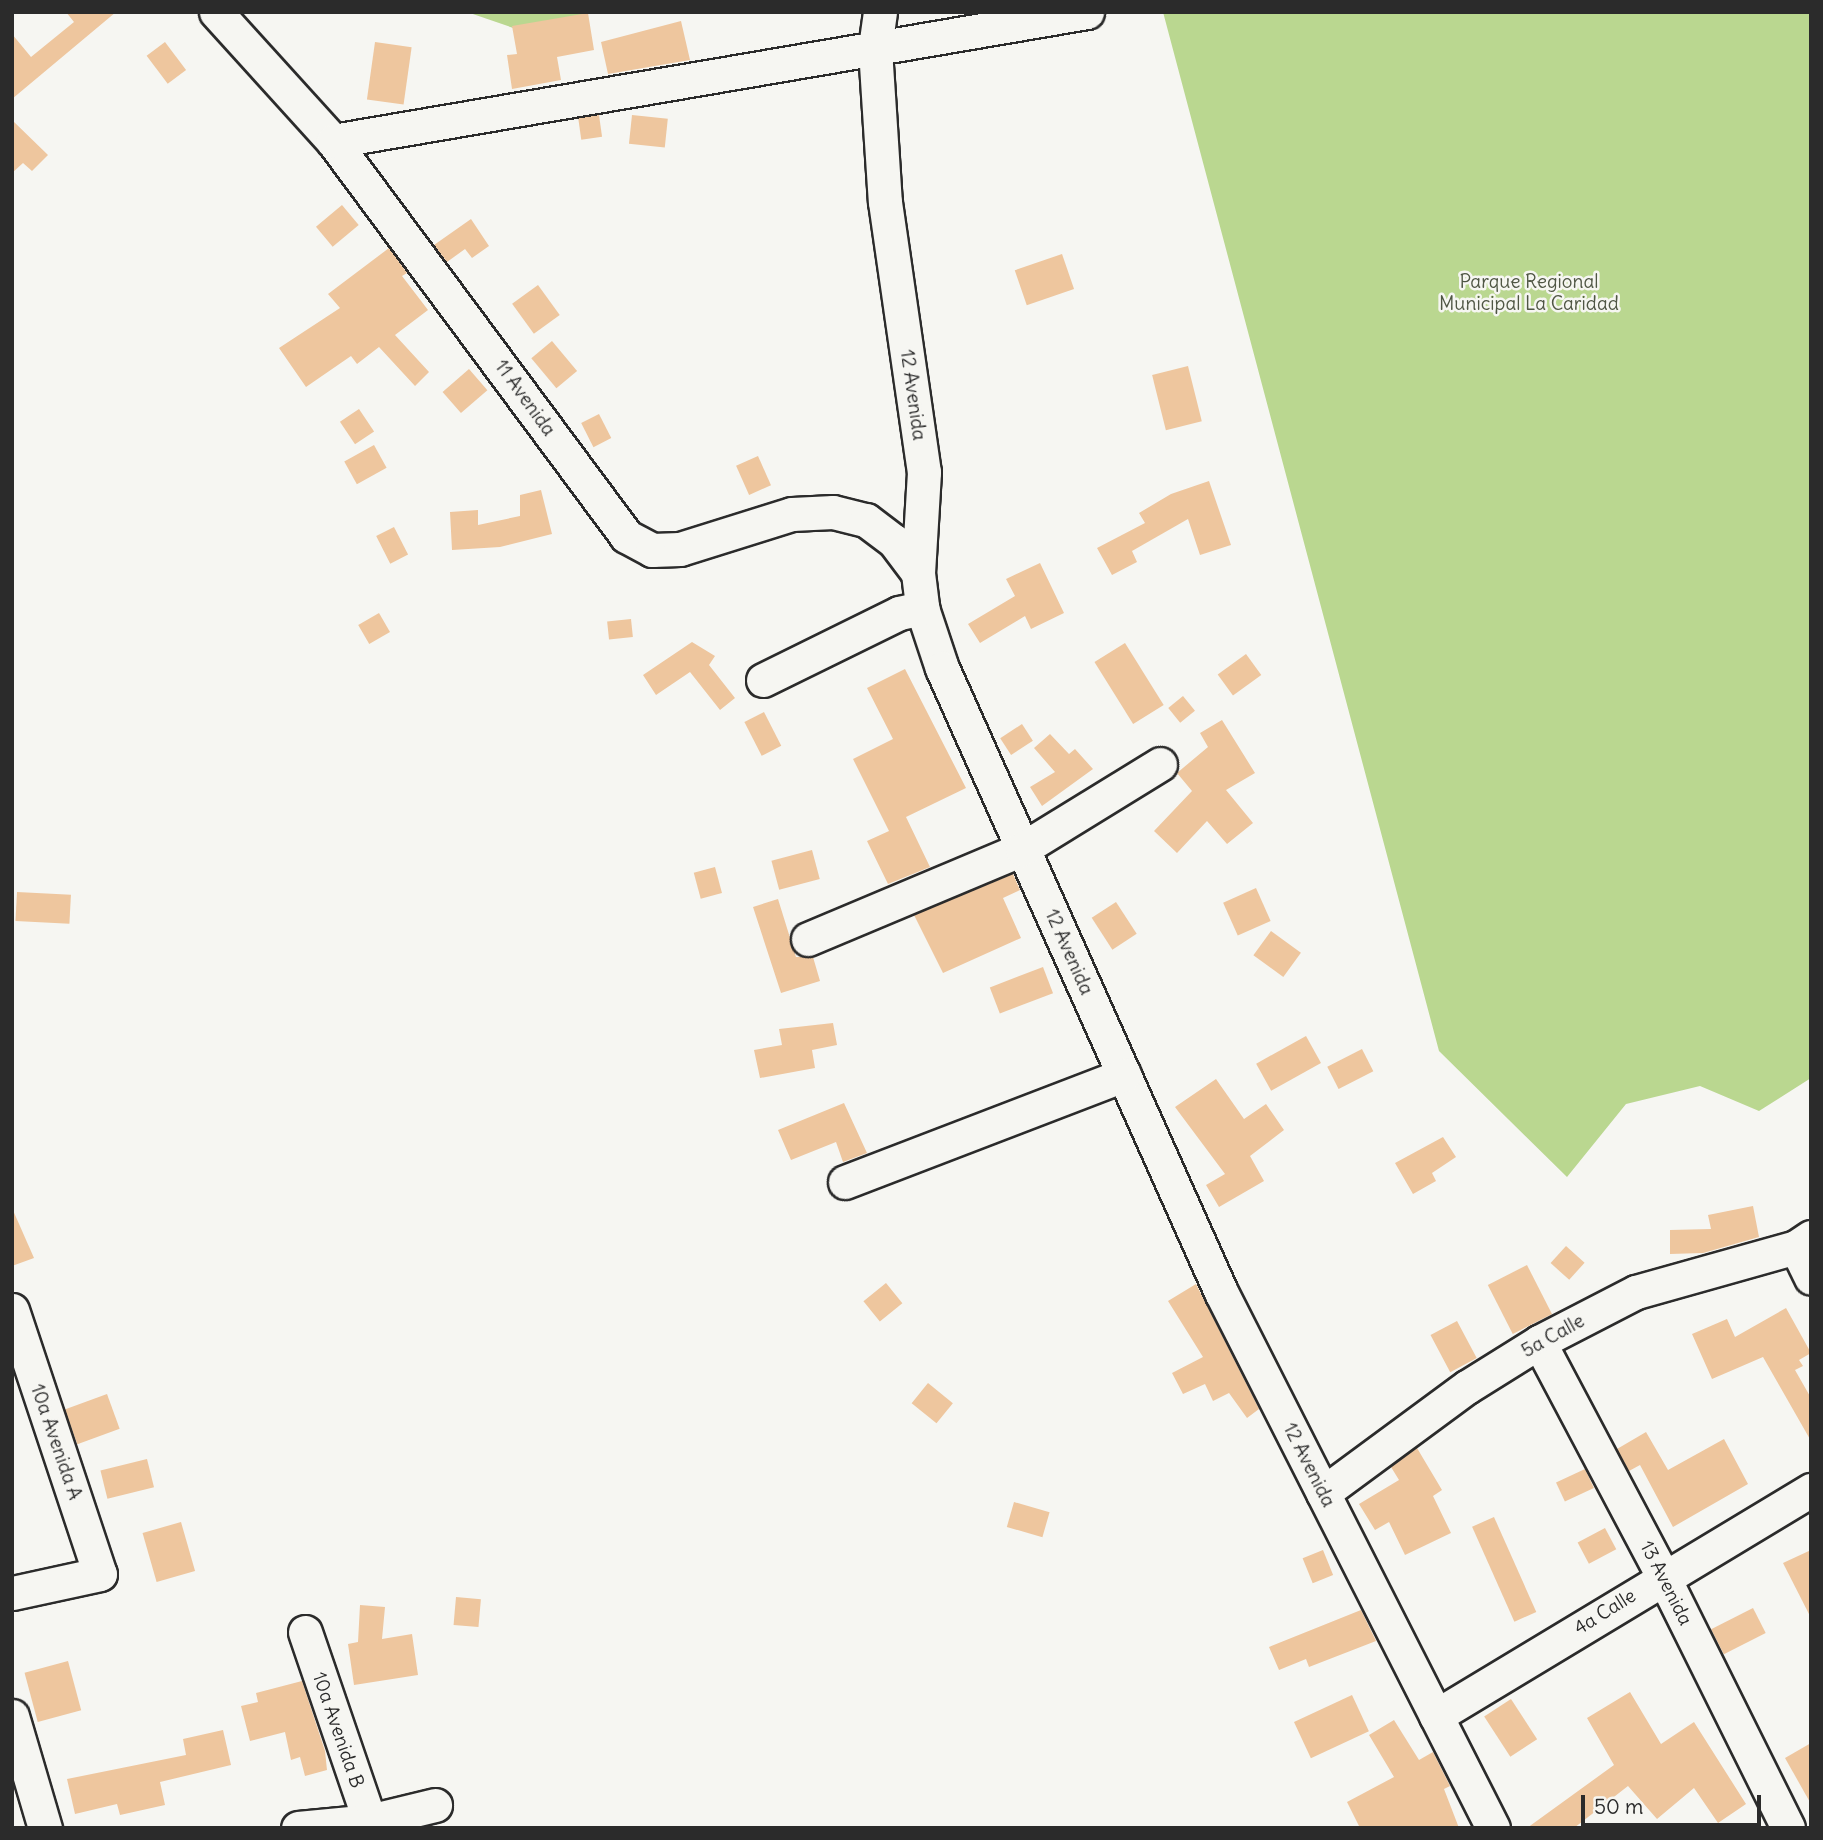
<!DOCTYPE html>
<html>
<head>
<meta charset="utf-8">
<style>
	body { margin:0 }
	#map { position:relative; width:1823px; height:1840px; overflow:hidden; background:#f6f6f2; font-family:Delius,sans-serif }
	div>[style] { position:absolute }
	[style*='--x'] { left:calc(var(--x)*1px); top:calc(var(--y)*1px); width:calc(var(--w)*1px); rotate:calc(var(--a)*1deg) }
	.green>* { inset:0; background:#bad790 }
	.building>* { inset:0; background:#eec69e; transform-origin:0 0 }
	.roads { filter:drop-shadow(2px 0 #2b2b2b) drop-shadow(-2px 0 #2b2b2b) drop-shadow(0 2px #2b2b2b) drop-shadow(0 -2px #2b2b2b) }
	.minor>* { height:33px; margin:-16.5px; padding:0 16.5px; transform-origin:16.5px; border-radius:16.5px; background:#f6f6f2 }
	span { translate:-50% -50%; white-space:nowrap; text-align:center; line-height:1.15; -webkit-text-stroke:5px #f6f6f2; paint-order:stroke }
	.park-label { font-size:19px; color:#4f5644 }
	.street-label { font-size:19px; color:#2b2b2b }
	.frame { position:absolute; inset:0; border:14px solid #2b2b2b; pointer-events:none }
	.scale { position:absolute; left:1581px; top:1795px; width:180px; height:32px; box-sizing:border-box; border:4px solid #2b2b2b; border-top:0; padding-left:9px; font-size:21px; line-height:24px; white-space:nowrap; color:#2b2b2b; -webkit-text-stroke:5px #f6f6f2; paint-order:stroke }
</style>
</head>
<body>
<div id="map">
	<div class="green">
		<div style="clip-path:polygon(467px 12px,589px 12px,551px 41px)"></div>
		<div style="clip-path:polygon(1163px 12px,1811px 12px,1811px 1078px,1759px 1111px,1700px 1086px,1626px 1104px,1567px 1177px,1439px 1051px)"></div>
	</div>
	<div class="building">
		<div style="clip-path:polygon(66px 12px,116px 12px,12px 99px,12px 34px,31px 57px,74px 22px)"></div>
		<div style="clip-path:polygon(588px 13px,594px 50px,557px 57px,561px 80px,512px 89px,507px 55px,517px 54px,512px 26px)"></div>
		<div style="clip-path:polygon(681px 21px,690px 60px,608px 74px,601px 42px)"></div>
		<div style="left:165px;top:42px;width:35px;height:23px;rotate:53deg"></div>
		<div style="left:375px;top:42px;width:37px;height:58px;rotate:8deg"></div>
		<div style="left:599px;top:115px;width:22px;height:21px;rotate:82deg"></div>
		<div style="left:632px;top:115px;width:36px;height:29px;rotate:6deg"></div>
		<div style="clip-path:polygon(12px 120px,48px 155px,32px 171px,23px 163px,12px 173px)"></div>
		<div style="left:342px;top:205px;width:26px;height:34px;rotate:50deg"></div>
		<div style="clip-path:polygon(471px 219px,489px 246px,472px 258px,465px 249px,447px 262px,434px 245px)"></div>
		<div style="clip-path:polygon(389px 248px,407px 273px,402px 276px,428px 310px,395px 335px,429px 372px,415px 386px,379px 347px,357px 364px,351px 356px,306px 387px,279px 348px,340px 308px,328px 294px)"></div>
		<div style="left:1062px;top:254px;width:37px;height:50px;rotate:71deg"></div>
		<div style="left:538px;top:285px;width:37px;height:32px;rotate:54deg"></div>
		<div style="left:552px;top:341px;width:39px;height:27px;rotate:50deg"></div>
		<div style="left:1188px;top:366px;width:57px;height:37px;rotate:76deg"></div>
		<div style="left:469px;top:369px;width:28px;height:35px;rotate:49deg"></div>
		<div style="left:359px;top:409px;width:27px;height:23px;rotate:56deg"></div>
		<div style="left:599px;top:414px;width:27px;height:20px;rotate:63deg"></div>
		<div style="left:374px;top:445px;width:26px;height:34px;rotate:61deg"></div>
		<div style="left:758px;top:456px;width:32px;height:24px;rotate:66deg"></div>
		<div style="clip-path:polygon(1209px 481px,1231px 545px,1200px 555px,1188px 519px,1132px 551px,1137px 562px,1112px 575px,1097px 548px,1145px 523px,1139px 513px,1171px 494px)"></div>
		<div style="clip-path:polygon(541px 490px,552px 534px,500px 547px,452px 550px,450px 512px,478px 510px,478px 525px,520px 516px,520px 495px)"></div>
		<div style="left:394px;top:527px;width:31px;height:20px;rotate:63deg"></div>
		<div style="clip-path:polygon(1040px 563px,1064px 613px,1031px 629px,1025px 616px,980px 643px,968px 624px,1015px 596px,1006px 579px)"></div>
		<div style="left:379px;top:613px;width:22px;height:24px;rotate:60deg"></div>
		<div style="left:631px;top:619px;width:18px;height:24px;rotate:84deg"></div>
		<div style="clip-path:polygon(692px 642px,715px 656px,709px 665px,735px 698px,720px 710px,690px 672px,656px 695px,643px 675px)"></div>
		<div style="left:1125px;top:643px;width:73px;height:36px;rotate:58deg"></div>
		<div style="left:1246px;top:654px;width:26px;height:35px;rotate:54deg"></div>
		<div style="clip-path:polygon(905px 669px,966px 788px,906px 817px,930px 867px,888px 884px,867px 841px,889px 831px,853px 759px,893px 739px,867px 688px)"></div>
		<div style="left:1183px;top:696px;width:19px;height:19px;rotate:51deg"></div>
		<div style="left:764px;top:712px;width:38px;height:22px;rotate:63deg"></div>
		<div style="clip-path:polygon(1222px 720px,1255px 773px,1226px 790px,1253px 823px,1227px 844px,1207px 821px,1177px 853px,1154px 831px,1192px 791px,1177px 773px,1208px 747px,1200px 733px)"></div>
		<div style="left:1022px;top:724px;width:20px;height:26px;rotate:57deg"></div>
		<div style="clip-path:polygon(1050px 734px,1069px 754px,1075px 749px,1093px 769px,1042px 806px,1030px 787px,1055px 772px,1034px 748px)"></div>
		<div style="left:812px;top:850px;width:30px;height:42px;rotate:75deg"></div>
		<div style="left:715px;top:867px;width:27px;height:22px;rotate:75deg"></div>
		<div style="clip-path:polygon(1013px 874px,1020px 890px,1003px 898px,1021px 938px,943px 973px,914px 915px)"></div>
		<div style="left:1256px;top:888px;width:36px;height:36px;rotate:66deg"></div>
		<div style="left:17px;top:892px;width:54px;height:29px;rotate:3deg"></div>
		<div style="clip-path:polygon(778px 899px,796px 957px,813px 957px,820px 981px,781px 993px,753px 907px)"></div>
		<div style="left:1116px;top:902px;width:38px;height:29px;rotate:57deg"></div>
		<div style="left:1271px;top:931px;width:37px;height:30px;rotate:36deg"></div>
		<div style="left:1043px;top:967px;width:28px;height:57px;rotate:69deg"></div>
		<div style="clip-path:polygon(833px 1023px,837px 1045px,812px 1050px,815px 1068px,760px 1078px,754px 1050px,782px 1045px,779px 1029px)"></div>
		<div style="left:1306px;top:1036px;width:31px;height:57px;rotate:61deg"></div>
		<div style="left:1362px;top:1049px;width:25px;height:39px;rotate:63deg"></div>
		<div style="clip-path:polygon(1216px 1079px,1244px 1119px,1266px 1104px,1284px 1130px,1250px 1156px,1264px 1181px,1219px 1207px,1206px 1185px,1225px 1174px,1175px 1107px)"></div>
		<div style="clip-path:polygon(844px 1103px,867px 1153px,843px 1162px,836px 1142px,791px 1160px,778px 1130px)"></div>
		<div style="clip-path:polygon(1443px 1137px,1456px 1157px,1432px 1173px,1436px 1181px,1413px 1194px,1395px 1163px)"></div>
		<div style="clip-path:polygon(1753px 1206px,1759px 1237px,1703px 1253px,1670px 1254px,1670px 1230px,1711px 1229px,1708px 1215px)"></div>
		<div style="clip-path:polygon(12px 1208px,34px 1258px,12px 1266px)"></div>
		<div style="left:1566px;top:1246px;width:25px;height:23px;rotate:42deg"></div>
		<div style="left:1527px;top:1265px;width:55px;height:44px;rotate:63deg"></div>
		<div style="left:886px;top:1283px;width:26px;height:29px;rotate:51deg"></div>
		<div style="clip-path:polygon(1196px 1284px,1259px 1409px,1247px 1418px,1229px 1393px,1213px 1401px,1205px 1384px,1183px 1394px,1172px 1373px,1203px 1357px,1168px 1301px)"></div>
		<div style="clip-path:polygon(1786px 1308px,1811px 1353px,1799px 1360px,1803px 1366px,1795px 1370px,1811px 1398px,1811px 1441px,1763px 1357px,1712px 1379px,1692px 1334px,1727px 1319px,1735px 1337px)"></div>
		<div style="left:1457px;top:1321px;width:42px;height:30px;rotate:62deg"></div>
		<div style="left:928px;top:1383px;width:32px;height:26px;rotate:39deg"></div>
		<div style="left:107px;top:1394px;width:37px;height:45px;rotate:70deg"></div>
		<div style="clip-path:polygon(1646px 1432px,1668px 1470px,1724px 1439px,1748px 1484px,1673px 1527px,1640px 1465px,1629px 1471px,1617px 1449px)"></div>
		<div style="clip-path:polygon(1417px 1448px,1442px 1490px,1433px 1496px,1451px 1533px,1405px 1555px,1389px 1522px,1375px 1530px,1359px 1504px,1399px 1480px,1391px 1467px)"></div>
		<div style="left:147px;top:1459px;width:29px;height:48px;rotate:76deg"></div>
		<div style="left:1585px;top:1469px;width:21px;height:32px;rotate:65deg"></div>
		<div style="left:1014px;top:1502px;width:37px;height:26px;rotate:16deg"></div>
		<div style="left:1494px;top:1517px;width:104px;height:24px;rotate:66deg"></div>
		<div style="left:181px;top:1522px;width:51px;height:40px;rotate:74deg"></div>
		<div style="left:1605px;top:1528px;width:24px;height:31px;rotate:62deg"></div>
		<div style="left:1323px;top:1550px;width:27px;height:22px;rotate:68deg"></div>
		<div style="clip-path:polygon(1811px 1550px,1811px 1618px,1783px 1563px)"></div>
		<div style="left:456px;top:1597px;width:25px;height:28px;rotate:5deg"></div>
		<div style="clip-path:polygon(360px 1605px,385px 1607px,382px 1639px,412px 1634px,418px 1675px,354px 1685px,348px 1644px,358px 1642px)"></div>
		<div style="left:1753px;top:1608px;width:28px;height:47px;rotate:63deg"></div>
		<div style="clip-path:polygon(1361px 1610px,1376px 1641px,1309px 1667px,1306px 1659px,1279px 1670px,1269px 1647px)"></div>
		<div style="left:68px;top:1661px;width:51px;height:45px;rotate:75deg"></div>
		<div style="clip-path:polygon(302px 1681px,325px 1751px,327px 1770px,305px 1776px,300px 1757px,291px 1760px,285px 1732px,250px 1741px,241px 1706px,258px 1702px,256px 1693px)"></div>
		<div style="clip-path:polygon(1630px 1692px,1661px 1744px,1694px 1722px,1746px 1804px,1718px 1823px,1694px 1788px,1657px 1819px,1628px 1786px,1574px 1828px,1527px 1828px,1614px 1765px,1587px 1718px)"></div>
		<div style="left:1352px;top:1695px;width:40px;height:64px;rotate:65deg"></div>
		<div style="left:1511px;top:1699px;width:48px;height:32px;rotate:57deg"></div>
		<div style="clip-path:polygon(1394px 1720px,1419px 1760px,1433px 1752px,1450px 1786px,1444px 1789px,1459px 1828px,1360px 1828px,1347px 1802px,1394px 1777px,1369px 1735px)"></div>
		<div style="clip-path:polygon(223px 1730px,231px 1765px,160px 1782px,165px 1805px,120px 1815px,117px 1804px,75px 1814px,67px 1779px,186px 1755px,183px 1739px)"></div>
		<div style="clip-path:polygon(1811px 1743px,1811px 1804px,1785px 1758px)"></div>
	</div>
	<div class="roads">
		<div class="minor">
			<div style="--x:216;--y:12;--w:174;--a:47.8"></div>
			<div style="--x:333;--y:141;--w:492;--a:53.4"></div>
			<div style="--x:626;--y:536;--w:30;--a:28"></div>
			<div style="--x:652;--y:550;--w:28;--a:-2"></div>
			<div style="--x:680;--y:549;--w:117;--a:-17.4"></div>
			<div style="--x:792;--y:514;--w:41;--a:-2.8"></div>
			<div style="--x:833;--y:512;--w:34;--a:14"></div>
			<div style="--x:866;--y:520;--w:35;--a:37"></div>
			<div style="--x:894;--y:541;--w:40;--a:53"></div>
			<div style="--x:880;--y:12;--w:37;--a:98"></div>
			<div style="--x:875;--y:49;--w:153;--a:86.3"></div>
			<div style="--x:885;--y:202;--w:273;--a:81.8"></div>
			<div style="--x:924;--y:472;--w:101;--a:93.4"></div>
			<div style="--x:918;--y:573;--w:35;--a:83"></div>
			<div style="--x:922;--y:608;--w:63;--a:71.6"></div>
			<div style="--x:942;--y:668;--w:684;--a:65.91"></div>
			<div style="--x:1221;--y:1292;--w:601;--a:63.09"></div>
			<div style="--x:333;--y:141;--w:765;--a:-9.71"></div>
			<div style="--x:763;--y:680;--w:152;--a:-26.2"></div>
			<div style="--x:899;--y:613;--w:24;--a:-12"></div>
			<div style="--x:808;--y:939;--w:232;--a:-22.8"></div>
			<div style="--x:1022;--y:849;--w:162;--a:-31.6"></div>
			<div style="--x:845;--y:1182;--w:299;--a:-21"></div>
			<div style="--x:1796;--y:1247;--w:34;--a:64"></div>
			<div style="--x:12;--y:1310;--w:278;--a:71.6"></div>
			<div style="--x:100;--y:1574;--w:90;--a:167.8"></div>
			<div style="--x:1539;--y:1342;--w:265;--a:62.1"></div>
			<div style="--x:1663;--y:1576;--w:281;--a:63.6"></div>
			<div style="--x:1323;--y:1493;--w:179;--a:-36.4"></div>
			<div style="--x:1467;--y:1387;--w:85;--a:-32"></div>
			<div style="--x:1539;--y:1342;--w:109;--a:-27.3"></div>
			<div style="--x:1636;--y:1292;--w:166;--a:-15.7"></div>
			<div style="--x:1796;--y:1247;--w:18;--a:-34"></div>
			<div style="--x:305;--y:1632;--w:207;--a:71.1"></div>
			<div style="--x:12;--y:1716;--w:117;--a:73.6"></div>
			<div style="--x:1436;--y:1716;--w:438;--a:-31.1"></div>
			<div style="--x:298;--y:1828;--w:71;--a:-5.6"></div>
			<div style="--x:369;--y:1821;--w:68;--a:-13.6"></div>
		</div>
	</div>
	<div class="park-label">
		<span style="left:1529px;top:293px">Parque Regional<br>Municipal La Caridad</span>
	</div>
	<div class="street-label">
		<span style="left:913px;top:395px;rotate:82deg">12 Avenida</span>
		<span style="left:525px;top:398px;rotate:54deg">11 Avenida</span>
		<span style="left:1069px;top:952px;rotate:66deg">12 Avenida</span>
		<span style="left:1553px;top:1336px;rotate:-29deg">5a Calle</span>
		<span style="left:56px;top:1442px;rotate:71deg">10a Avenida A</span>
		<span style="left:1309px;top:1465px;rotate:63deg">12 Avenida</span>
		<span style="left:1666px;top:1583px;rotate:63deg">13 Avenida</span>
		<span style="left:1605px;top:1612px;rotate:-32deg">4a Calle</span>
		<span style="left:338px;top:1730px;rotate:71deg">10a Avenida B</span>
	</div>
	<div class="frame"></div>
	<div class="scale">50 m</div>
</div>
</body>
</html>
